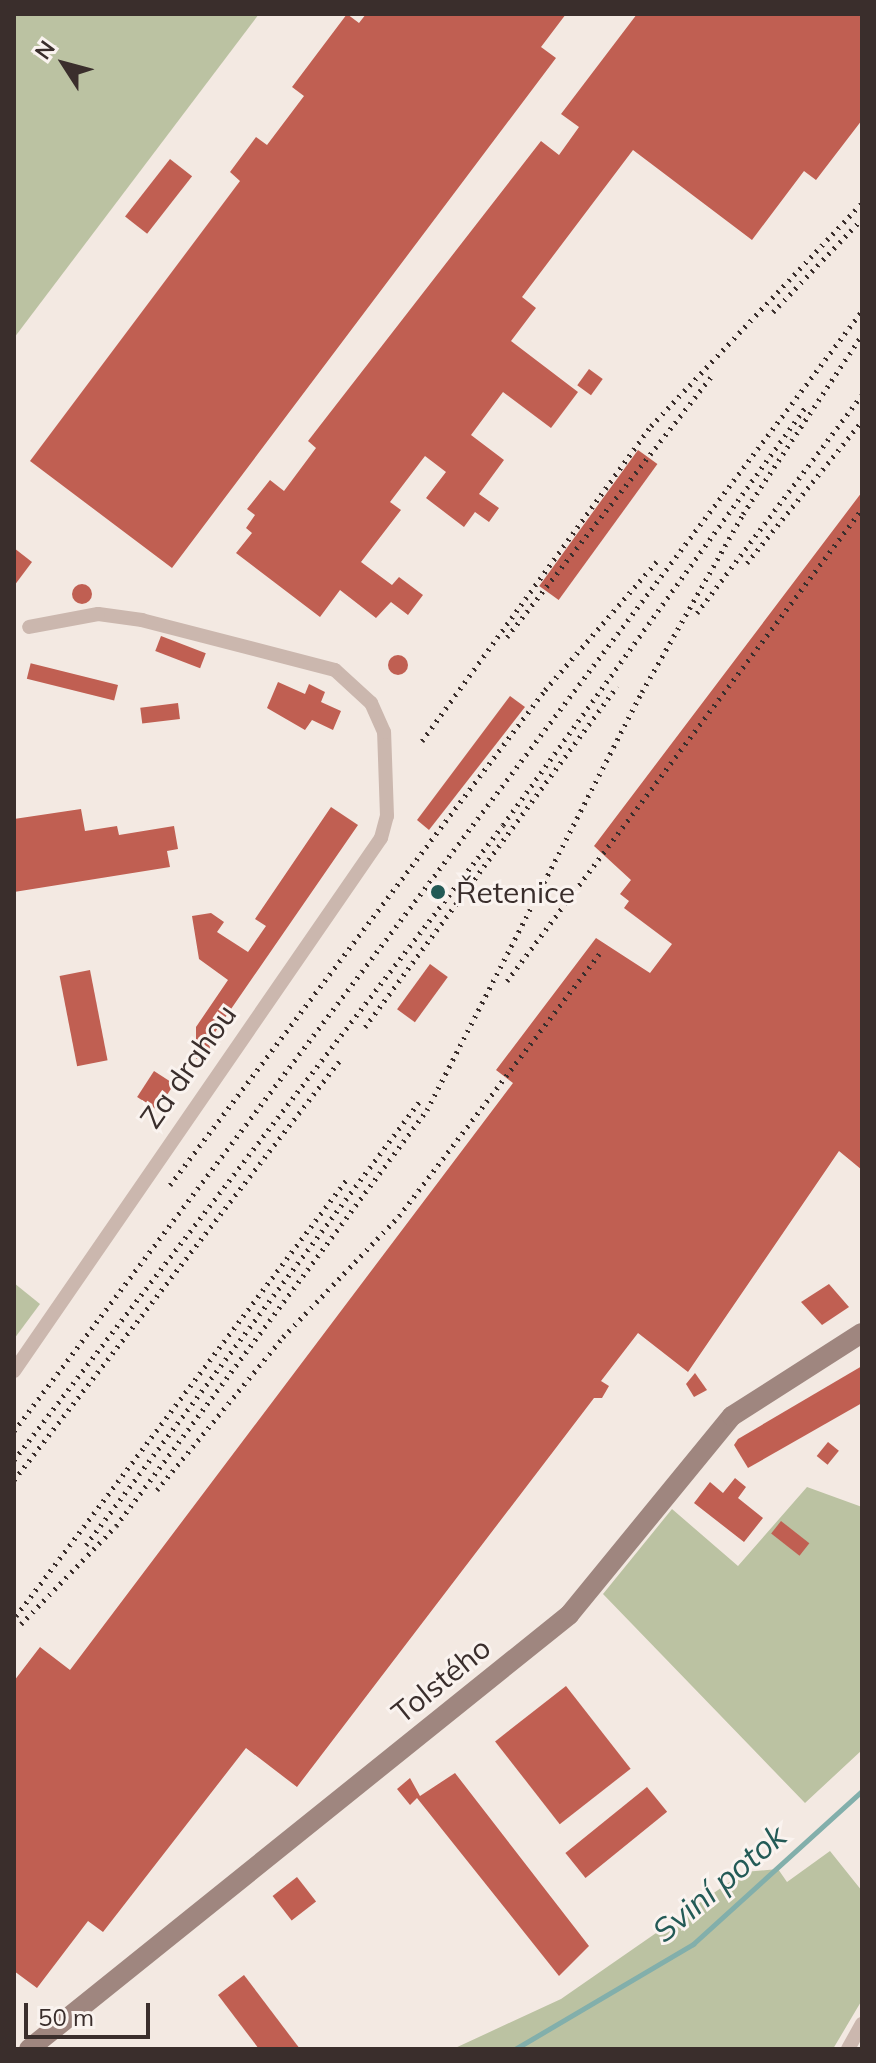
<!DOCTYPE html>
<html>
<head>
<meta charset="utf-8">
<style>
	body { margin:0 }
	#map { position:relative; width:876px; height:2063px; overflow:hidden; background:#f3e9e2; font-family:Mulish,sans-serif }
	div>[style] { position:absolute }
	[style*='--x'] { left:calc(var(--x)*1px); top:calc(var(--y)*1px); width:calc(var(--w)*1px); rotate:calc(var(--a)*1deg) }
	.green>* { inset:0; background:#bbc2a2 }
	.stream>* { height:5px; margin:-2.5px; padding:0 2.5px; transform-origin:2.5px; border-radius:2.5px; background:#82afab }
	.building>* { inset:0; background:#c05f52; transform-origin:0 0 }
	.round { border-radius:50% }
	.street>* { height:14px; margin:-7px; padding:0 7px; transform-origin:7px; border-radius:7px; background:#cbb7ae }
	.secondary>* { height:20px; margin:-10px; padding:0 10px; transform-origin:10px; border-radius:10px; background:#9f867f }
	.rail>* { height:5px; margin-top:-2.5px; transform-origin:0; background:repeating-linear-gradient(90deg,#3a2e2c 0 2px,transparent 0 8px) }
	.dots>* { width:22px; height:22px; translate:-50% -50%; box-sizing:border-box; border:4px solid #faf3ef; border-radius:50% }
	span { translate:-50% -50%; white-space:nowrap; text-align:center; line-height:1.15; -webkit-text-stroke:6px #faf3ef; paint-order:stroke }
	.poi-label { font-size:30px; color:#3a2e2c }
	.left { translate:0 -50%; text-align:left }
	.street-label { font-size:30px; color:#3a2e2c }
	.water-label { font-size:32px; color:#235a56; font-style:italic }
	.frame { position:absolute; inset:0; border:16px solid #3a2e2c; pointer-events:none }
	.north { position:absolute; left:24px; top:24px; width:80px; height:80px; -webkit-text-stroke:6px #faf3ef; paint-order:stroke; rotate:306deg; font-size:22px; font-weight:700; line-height:32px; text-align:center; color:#3a2e2c }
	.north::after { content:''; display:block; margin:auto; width:28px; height:36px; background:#3a2e2c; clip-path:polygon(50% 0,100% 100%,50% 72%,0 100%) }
	.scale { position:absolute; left:24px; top:2003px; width:126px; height:36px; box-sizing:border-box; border:4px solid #3a2e2c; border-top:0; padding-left:10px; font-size:24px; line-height:28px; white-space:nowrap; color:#3a2e2c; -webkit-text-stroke:6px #faf3ef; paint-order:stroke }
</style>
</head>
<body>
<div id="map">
	<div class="green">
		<div style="clip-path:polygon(14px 14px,259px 14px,14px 338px)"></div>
		<div style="clip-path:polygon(14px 1283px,40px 1304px,14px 1339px)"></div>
		<div style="clip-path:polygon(807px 1487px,862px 1507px,862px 1750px,805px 1803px,603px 1594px,672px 1509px,738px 1566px)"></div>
		<div style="clip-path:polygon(830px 1851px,862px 1891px,862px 2000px,833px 2049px,453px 2049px,561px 1999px,744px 1872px,778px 1869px,787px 1882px)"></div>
	</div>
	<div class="stream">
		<div style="--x:515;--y:2049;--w:207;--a:-30.5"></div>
		<div style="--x:693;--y:1944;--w:228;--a:-42.2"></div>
	</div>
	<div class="building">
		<div style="clip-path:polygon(347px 14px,359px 23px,366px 14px,566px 14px,541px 47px,556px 58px,172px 568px,30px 461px,240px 181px,230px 172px,256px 137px,267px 145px,304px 96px,292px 87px)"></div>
		<div style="clip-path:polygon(637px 14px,862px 14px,862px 120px,816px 180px,804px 171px,752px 240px,633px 150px,522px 297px,536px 308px,511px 341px,578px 392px,551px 428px,503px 392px,471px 435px,504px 460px,479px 494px,499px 508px,489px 522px,475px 512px,464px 527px,426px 498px,446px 472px,425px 456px,390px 502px,401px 510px,361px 562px,392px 585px,399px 577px,423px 595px,408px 615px,391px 602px,376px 618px,340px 590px,320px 617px,236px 553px,252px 533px,246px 528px,255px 515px,247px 509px,270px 480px,284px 491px,316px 448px,308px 441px,541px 141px,559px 155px,579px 127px,561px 114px)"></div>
		<div style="left:170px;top:159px;width:28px;height:73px;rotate:38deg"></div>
		<div style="left:589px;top:369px;width:17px;height:20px;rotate:36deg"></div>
		<div style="left:638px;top:450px;width:24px;height:168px;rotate:36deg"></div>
		<div style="clip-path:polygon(862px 492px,862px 1170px,839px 1151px,688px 1372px,638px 1333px,601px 1381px,609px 1386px,602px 1398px,594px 1398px,297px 1787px,246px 1748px,103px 1932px,88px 1921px,37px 1988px,14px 1971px,14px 1681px,40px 1647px,70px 1670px,513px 1083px,496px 1070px,596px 938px,650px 973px,672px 944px,624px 908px,629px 901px,620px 894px,631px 880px,594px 846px)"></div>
		<div style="clip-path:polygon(14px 548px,32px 562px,14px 586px)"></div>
		<div class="round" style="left:72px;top:584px;width:20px;height:20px"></div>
		<div style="left:161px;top:636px;width:48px;height:16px;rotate:21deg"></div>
		<div class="round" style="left:388px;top:655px;width:20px;height:20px"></div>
		<div style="clip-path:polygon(278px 682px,305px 694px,309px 684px,325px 692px,321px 702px,341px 711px,333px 730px,312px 720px,305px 730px,267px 708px)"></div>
		<div style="left:118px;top:685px;width:16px;height:90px;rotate:104deg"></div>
		<div style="clip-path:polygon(510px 696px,525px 707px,429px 830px,417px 820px)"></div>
		<div style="left:178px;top:703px;width:16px;height:38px;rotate:83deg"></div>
		<div style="clip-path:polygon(331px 807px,358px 825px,209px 1041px,211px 1057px,196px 1059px,196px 1027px,228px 980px,199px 959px,192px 916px,211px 913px,224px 922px,217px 932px,248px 952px,266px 926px,255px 919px)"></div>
		<div style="clip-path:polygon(81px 809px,85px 831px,117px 826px,119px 835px,174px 826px,178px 849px,167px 851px,170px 867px,14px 892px,14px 819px)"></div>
		<div style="left:430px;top:964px;width:22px;height:56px;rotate:36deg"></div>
		<div style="left:90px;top:970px;width:92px;height:31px;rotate:79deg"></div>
		<div style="left:154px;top:1071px;width:24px;height:31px;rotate:33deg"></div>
		<div style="clip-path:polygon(829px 1284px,849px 1307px,822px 1325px,801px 1302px)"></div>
		<div style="clip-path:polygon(862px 1366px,862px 1403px,748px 1468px,734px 1445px,738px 1439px)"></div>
		<div style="clip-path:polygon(695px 1373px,707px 1390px,694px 1397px,686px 1384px)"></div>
		<div style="left:828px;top:1442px;width:14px;height:18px;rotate:39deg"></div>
		<div style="clip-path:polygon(735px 1478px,746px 1487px,738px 1498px,763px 1518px,744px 1542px,694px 1503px,710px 1482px,723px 1493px)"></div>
		<div style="left:781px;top:1521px;width:36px;height:16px;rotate:38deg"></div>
		<div style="left:566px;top:1686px;width:105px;height:90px;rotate:52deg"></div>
		<div style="clip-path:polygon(455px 1773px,589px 1946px,559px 1976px,417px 1798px,410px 1805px,397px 1789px,410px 1778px,420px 1796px)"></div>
		<div style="left:647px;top:1787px;width:32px;height:105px;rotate:51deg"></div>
		<div style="left:297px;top:1877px;width:31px;height:31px;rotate:52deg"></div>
		<div style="clip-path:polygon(244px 1975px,300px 2049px,259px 2049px,218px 1995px)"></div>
	</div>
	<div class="street">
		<div style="--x:14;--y:1371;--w:647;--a:-55.45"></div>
		<div style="--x:381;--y:838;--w:23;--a:-75"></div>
		<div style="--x:387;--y:816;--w:84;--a:-92"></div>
		<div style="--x:384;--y:732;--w:32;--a:-114"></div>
		<div style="--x:371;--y:703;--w:49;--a:-137.5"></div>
		<div style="--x:335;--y:670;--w:199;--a:-165.5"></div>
		<div style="--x:142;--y:620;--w:44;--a:-172.2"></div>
		<div style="--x:98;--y:614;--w:70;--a:169.3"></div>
		<div style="--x:848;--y:2049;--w:29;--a:-61"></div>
	</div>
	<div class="secondary">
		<div style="--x:29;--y:2049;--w:693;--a:-38.79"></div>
		<div style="--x:569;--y:1615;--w:257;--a:-50.7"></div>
		<div style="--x:732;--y:1416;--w:154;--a:-32.6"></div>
	</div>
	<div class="rail">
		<div style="--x:773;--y:312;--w:129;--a:-46.3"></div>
		<div style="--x:747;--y:563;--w:183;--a:-51"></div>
		<div style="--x:697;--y:613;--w:273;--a:-52.9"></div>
		<div style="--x:507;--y:637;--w:332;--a:-51.9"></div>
		<div style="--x:422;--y:741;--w:389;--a:-54"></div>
		<div style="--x:651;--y:426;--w:307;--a:-46.6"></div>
		<div style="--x:507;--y:981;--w:591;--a:-53.05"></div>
		<div style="--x:365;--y:1027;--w:424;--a:-53.5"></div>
		<div style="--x:170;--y:1185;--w:621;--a:-52.85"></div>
		<div style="--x:545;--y:690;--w:172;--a:-49"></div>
		<div style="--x:14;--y:1431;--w:1405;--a:-52.87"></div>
		<div style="--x:14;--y:1460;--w:801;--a:-52.4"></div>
		<div style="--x:503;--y:825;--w:518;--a:-54.1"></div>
		<div style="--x:14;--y:1480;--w:533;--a:-52.16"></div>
		<div style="--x:157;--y:1490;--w:198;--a:-50.5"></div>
		<div style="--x:283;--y:1337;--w:168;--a:-46.2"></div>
		<div style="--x:399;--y:1216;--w:330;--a:-52.6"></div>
		<div style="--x:86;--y:1545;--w:559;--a:-53.07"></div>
		<div style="--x:16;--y:1616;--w:548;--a:-52.86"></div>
		<div style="--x:21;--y:1624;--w:136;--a:-45.9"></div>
		<div style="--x:116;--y:1526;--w:519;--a:-53.22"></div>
		<div style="--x:427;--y:1110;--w:470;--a:-62.8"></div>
		<div style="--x:642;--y:692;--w:205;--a:-60.4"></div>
		<div style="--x:743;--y:514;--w:215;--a:-56.4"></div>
	</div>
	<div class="dots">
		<div style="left:438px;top:892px;background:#235a56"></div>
	</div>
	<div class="poi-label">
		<span class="left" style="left:456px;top:892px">Řetenice</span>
	</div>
	<div class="street-label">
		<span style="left:188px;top:1066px;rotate:-55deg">Za drahou</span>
		<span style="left:441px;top:1680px;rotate:-39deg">Tolstého</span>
	</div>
	<div class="water-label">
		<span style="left:719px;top:1883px;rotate:-40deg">Sviní potok</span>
	</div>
	<div class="frame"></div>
	<div class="north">N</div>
	<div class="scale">50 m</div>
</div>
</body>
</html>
